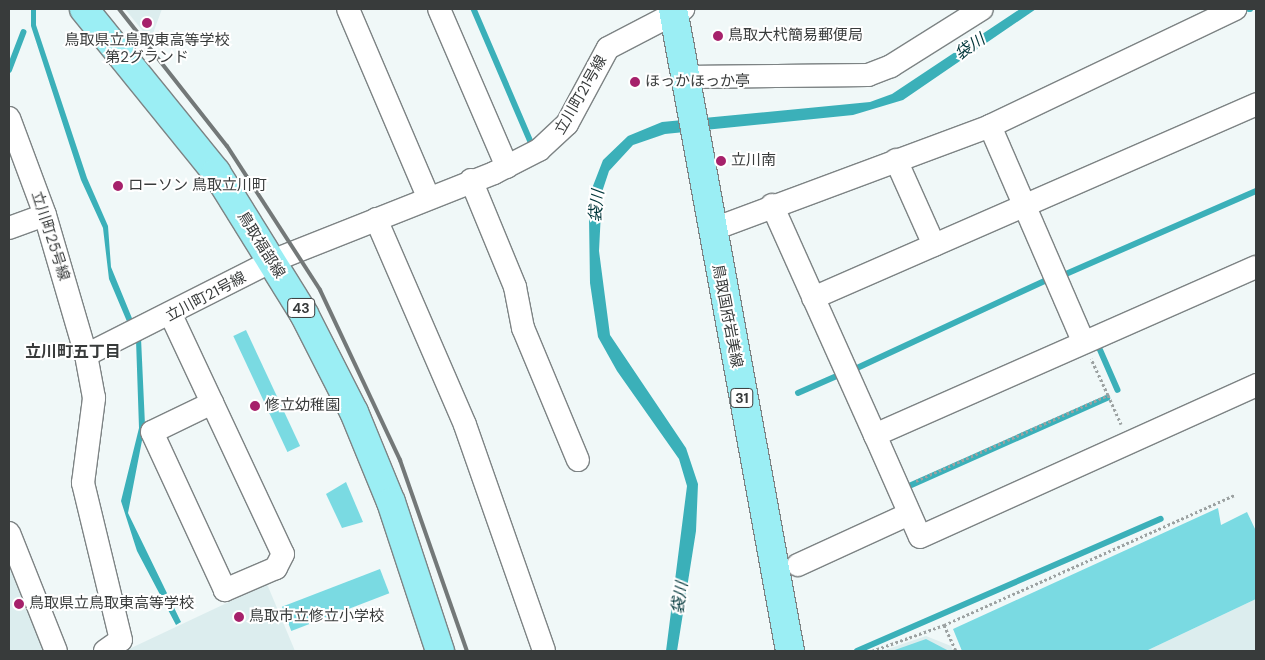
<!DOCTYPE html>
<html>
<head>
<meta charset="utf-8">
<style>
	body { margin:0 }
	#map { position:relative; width:1265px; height:660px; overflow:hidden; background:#f0f8f8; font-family:"DM Sans","Noto Sans JP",sans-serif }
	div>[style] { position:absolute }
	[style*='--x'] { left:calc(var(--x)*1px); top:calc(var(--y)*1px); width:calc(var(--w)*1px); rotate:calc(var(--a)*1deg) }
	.built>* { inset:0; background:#dcedee }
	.green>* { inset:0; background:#7adae2; transform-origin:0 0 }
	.water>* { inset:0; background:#3bb0b9 }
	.stream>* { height:5.5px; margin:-2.75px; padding:0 2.75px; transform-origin:2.75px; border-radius:2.75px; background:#3bb0b9 }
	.path>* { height:3px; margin-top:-1.5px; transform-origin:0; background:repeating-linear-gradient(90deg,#9ca2a2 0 2.5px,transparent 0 5px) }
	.roads { filter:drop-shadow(1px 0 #7d8384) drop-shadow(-1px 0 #7d8384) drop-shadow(0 1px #7d8384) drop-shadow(0 -1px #7d8384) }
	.minor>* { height:22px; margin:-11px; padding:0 11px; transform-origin:11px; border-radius:11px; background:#fff }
	.major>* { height:28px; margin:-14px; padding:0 14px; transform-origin:14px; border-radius:14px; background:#9beef4 }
	.rail>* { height:4px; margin:-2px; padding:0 2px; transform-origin:2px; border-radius:2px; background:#737878 }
	.dots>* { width:14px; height:14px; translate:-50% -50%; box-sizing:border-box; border:2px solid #fff; border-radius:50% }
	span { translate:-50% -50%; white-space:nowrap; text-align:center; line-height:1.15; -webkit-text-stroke:4px #fff; paint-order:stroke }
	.shield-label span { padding:1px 4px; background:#fff; border:1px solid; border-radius:4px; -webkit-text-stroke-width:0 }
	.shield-label { font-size:14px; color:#383b3b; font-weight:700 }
	.poi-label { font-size:15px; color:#383b3b }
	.left { translate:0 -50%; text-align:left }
	.street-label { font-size:15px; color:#383b3b }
	.water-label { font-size:16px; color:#00363a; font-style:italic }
	.neighbourhood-label { font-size:16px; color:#383b3b; font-weight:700 }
	.frame { position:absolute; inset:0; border:10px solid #383b3b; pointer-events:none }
</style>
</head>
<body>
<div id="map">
	<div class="built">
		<div style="clip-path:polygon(125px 9px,162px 9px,152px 36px,146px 35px)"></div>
		<div style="clip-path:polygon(9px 552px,50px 651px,9px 651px)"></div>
		<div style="clip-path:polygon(267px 584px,295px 651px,126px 651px,129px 649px)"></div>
		<div style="clip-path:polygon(1256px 599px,1256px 651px,1146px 651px)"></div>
		<div style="clip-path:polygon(926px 636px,951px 646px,953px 651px,882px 651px)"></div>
	</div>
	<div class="green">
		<div style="left:246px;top:330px;width:128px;height:14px;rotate:65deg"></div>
		<div style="clip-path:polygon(346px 482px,363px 522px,342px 528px,326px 494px)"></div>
		<div style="clip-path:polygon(1218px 508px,1221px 525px,1247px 512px,1256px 531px,1256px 599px,1146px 651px,962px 651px,953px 629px)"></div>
		<div style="left:380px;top:569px;width:26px;height:105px;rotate:69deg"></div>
		<div style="clip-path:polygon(926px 639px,949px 651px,892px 651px)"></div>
	</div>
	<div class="water">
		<div style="clip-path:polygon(31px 9px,36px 9px,36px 25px,87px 178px,108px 226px,111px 267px,136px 328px,131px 331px,109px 279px,103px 228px,81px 180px,31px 26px)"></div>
		<div style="clip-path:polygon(1020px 9px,1036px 9px,903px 100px,853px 115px,665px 134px,633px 145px,609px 171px,602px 192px,599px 251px,610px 335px,686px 448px,698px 484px,696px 531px,677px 651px,666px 651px,687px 486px,679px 459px,617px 371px,598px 337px,590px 283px,589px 218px,591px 191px,603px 160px,628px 136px,662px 122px,870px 102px,892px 94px)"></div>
		<div style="clip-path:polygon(141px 338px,145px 425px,128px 513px,181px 622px,176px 625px,137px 551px,121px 501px,139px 428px,136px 340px)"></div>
	</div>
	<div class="stream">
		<div style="--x:474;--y:9;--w:147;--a:66.8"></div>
		<div style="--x:1249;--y:9;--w:1;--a:0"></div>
		<div style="--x:9;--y:70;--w:40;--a:-69"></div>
		<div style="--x:1066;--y:274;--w:207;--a:-23.6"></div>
		<div style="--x:1097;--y:342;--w:52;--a:66.4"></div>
		<div style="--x:855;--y:369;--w:214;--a:-24.9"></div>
		<div style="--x:798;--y:393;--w:45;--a:-23.7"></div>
		<div style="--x:907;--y:487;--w:219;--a:-24"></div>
		<div style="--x:857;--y:651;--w:331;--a:-23.5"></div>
	</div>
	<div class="path">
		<div style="--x:1108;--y:395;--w:32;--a:66"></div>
		<div style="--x:916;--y:481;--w:210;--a:-24.1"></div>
		<div style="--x:1108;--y:395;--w:40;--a:-115"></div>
		<div style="--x:944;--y:625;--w:318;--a:-24.1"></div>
		<div style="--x:872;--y:651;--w:77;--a:-19.9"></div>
		<div style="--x:944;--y:625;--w:29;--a:65"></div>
	</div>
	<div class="roads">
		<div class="minor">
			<div style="--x:348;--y:9;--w:204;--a:66.9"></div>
			<div style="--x:439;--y:9;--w:172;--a:66.7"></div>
			<div style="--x:685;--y:77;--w:183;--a:-0.6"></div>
			<div style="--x:868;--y:75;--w:25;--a:-21"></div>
			<div style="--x:891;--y:66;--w:107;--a:-32.1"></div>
			<div style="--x:9;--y:118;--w:103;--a:69.6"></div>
			<div style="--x:45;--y:215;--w:146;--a:73.7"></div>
			<div style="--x:990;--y:126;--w:234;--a:66.6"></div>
			<div style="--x:896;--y:160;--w:93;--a:65.9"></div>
			<div style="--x:471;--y:180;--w:116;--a:67.6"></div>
			<div style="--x:515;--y:287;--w:42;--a:79"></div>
			<div style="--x:523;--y:328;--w:143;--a:67.4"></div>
			<div style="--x:772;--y:205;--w:252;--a:65.9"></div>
			<div style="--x:875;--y:435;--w:416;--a:-23.8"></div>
			<div style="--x:376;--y:219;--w:224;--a:66.6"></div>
			<div style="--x:465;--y:425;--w:239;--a:70.7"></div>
			<div style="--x:9;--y:228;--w:38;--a:-20"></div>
			<div style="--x:711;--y:230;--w:298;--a:-20.4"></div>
			<div style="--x:990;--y:126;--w:272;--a:-25.5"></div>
			<div style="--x:813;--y:298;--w:484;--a:-23.6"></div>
			<div style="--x:171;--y:315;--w:264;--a:64.9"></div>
			<div style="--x:283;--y:554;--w:16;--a:117"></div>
			<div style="--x:276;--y:568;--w:56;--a:156.7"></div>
			<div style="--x:225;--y:590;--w:174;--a:-114.8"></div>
			<div style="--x:152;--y:432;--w:67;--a:-25.8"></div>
			<div style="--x:875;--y:435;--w:111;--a:66.2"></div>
			<div style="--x:920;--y:537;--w:369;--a:-24.3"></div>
			<div style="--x:9;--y:533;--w:127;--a:68.3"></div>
			<div style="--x:798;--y:565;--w:122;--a:-24.7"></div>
			<div style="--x:105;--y:651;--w:19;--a:-35"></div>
			<div style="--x:121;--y:640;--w:162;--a:-103.6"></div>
			<div style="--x:83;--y:483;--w:86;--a:-82.6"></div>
			<div style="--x:94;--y:398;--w:44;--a:-100.5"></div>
			<div style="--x:86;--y:355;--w:208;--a:-26.8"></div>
			<div style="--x:272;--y:261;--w:239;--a:-21.6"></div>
			<div style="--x:494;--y:173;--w:51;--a:-27.1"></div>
			<div style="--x:539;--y:150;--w:38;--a:-43"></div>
			<div style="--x:567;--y:124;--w:86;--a:-61.7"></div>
			<div style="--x:608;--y:48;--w:85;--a:-27.5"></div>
		</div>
		<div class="major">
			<div style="--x:84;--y:9;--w:210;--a:51"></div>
			<div style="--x:216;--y:172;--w:167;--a:58.2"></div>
			<div style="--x:304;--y:314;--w:110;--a:63"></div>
			<div style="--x:354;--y:412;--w:97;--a:67.7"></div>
			<div style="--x:391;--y:502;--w:157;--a:71.8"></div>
			<div style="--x:673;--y:9;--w:653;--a:79.67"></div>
		</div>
	</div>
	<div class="rail">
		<div style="--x:119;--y:9;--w:174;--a:51.8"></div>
		<div style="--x:227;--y:146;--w:171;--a:57.1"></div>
		<div style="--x:320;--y:290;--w:188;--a:64.8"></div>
		<div style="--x:400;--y:460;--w:202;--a:70.7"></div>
	</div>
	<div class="dots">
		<div style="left:147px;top:23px;background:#a6216b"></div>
		<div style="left:718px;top:36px;background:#a6216b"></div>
		<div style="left:635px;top:82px;background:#a6216b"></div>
		<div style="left:721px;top:161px;background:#a6216b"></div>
		<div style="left:118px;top:186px;background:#a6216b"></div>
		<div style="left:255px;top:406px;background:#a6216b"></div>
		<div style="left:19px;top:604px;background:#a6216b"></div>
		<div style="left:239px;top:617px;background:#a6216b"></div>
	</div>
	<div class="shield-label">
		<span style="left:301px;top:308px">43</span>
		<span style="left:742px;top:398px">31</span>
	</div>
	<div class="poi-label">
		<span class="left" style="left:728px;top:36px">鳥取大杙簡易郵便局</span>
		<span style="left:147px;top:49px">鳥取県立鳥取東高等学校<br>第2グランド</span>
		<span class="left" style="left:645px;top:82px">ほっかほっか亭</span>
		<span class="left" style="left:731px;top:161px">立川南</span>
		<span class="left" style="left:128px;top:186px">ローソン 鳥取立川町</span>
		<span class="left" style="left:265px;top:406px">修立幼稚園</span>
		<span class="left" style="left:29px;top:604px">鳥取県立鳥取東高等学校</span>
		<span class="left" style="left:249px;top:617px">鳥取市立修立小学校</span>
	</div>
	<div class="street-label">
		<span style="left:581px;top:95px;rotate:-60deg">立川町21号線</span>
		<span style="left:50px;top:236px;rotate:72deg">立川町25号線</span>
		<span style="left:261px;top:245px;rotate:58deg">鳥取福部線</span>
		<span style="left:206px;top:297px;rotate:-28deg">立川町21号線</span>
		<span style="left:727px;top:316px;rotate:79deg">鳥取国府岩美線</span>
	</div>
	<div class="water-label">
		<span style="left:970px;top:47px;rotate:-34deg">袋川</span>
		<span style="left:597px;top:206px;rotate:-84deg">袋川</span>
		<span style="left:680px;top:598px;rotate:-81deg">袋川</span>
	</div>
	<div class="neighbourhood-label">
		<span style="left:73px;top:352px">立川町五丁目</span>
	</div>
	<div class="frame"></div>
</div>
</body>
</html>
